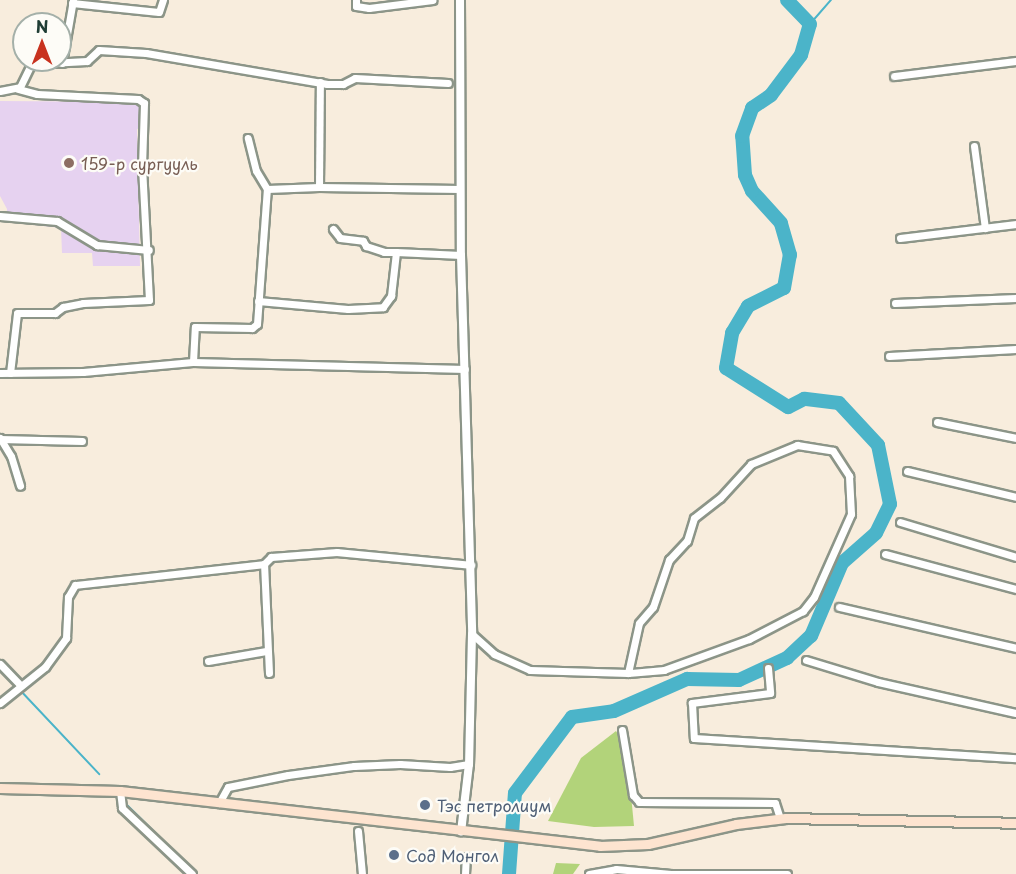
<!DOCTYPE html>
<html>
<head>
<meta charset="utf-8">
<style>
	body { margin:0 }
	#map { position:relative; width:1016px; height:874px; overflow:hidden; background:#f8eddd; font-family:"Playpen Sans",sans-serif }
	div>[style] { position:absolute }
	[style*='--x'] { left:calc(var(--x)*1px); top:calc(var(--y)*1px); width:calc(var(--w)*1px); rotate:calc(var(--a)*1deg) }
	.built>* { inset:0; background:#e6d2f0 }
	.green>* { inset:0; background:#b2d37a }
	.stream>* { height:2px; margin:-1px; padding:0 1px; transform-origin:1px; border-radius:1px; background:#4bb4c9 }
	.river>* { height:14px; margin:-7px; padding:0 7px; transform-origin:7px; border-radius:7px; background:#4bb4c9 }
	.roads { filter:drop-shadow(2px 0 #8c9588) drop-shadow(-2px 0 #8c9588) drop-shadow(0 2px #8c9588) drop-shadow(0 -2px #8c9588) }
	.minor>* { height:7px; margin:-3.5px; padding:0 3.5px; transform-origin:3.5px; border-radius:3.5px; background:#fff }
	.tertiary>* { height:8px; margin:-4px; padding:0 4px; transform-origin:4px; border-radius:4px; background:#fff }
	.secondary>* { height:9px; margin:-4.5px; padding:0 4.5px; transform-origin:4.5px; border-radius:4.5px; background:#fde4d0 }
	.dots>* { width:16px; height:16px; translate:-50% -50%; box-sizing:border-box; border:3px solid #fdfcf7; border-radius:50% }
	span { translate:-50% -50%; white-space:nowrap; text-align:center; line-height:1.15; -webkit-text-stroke:4.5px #fdfcf7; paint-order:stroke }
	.education-label { font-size:16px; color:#785e54 }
	.left { translate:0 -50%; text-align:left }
	.service-label { font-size:16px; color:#4e5e75 }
	.north { position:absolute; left:12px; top:12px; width:60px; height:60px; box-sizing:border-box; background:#fdfcf7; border:2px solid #a4b0a9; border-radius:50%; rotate:0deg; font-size:16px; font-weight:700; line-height:24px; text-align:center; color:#1f3d34 }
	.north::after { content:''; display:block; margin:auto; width:21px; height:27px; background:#c8321e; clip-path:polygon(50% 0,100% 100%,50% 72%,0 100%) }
</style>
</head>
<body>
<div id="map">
	<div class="built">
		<div style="clip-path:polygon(0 101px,140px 102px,142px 128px,137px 129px,140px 266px,93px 266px,92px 253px,62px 253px,61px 228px,7px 222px,7px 209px,0 196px)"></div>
	</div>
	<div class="green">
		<div style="clip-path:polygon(616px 731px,623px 742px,628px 764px,634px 826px,594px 827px,548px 821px,581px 758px)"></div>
		<div style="clip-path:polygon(556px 863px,580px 864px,573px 874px,553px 874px)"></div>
	</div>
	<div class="stream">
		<div style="--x:810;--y:24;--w:32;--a:-49"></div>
		<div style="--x:0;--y:670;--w:15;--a:42"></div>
		<div style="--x:19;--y:689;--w:117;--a:46.7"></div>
		<div style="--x:127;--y:805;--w:98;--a:44.6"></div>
	</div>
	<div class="river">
		<div style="--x:509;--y:874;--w:81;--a:-85.8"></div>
		<div style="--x:515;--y:793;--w:95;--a:-53.1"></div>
		<div style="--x:572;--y:717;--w:42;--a:-8.1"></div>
		<div style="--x:614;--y:711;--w:80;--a:-23.7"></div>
		<div style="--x:687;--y:679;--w:52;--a:1.1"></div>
		<div style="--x:739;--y:680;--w:53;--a:-24.6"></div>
		<div style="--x:787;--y:658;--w:33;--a:-43"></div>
		<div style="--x:811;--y:636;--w:79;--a:-67"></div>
		<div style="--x:842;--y:563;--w:45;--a:-41.4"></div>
		<div style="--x:876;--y:533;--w:32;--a:-64"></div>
		<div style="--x:890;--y:504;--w:60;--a:-101.5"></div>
		<div style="--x:878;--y:445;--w:57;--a:-132.9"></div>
		<div style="--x:839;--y:403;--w:35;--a:-173"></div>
		<div style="--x:804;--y:399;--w:18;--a:153"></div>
		<div style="--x:788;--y:407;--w:73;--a:-147.8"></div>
		<div style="--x:726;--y:368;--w:36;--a:-80"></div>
		<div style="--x:732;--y:333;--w:31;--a:-59"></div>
		<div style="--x:748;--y:306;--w:40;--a:-26.6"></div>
		<div style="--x:784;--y:288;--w:34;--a:-80"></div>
		<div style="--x:790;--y:255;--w:33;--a:-106"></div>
		<div style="--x:781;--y:223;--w:43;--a:-132.2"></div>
		<div style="--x:752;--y:191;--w:17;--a:-114"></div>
		<div style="--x:745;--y:175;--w:39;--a:-94"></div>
		<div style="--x:742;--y:136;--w:30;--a:-70"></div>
		<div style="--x:752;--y:108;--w:23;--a:-34"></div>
		<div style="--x:771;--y:95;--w:50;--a:-53.1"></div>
		<div style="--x:801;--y:55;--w:32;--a:-74"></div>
		<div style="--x:810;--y:24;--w:33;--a:-134"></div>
	</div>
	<div class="roads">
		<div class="minor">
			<div style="--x:356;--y:0;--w:6;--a:90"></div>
			<div style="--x:356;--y:6;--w:13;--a:9"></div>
			<div style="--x:369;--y:8;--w:64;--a:-7.2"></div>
			<div style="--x:72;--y:3;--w:87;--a:5.9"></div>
			<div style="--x:159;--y:12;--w:13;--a:-72"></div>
			<div style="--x:62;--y:63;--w:64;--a:-80.1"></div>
			<div style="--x:894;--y:76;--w:123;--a:-7"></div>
			<div style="--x:0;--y:91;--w:20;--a:-11"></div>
			<div style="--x:20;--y:87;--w:25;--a:-64"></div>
			<div style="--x:31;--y:64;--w:56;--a:-3.1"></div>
			<div style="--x:87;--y:61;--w:16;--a:-43"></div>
			<div style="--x:99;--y:50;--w:47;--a:3.7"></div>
			<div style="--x:146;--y:53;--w:184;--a:9.7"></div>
			<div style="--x:327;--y:84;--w:16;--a:0"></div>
			<div style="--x:343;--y:84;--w:13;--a:-27"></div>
			<div style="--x:355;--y:78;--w:93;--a:3.1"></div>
			<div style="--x:974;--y:146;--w:83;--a:82.4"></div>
			<div style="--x:319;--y:187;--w:141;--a:0.8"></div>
			<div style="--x:267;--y:189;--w:52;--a:-2.2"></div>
			<div style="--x:319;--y:187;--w:105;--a:-89.5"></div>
			<div style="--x:0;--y:216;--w:57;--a:5"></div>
			<div style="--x:57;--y:221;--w:47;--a:31"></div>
			<div style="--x:97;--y:245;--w:52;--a:5.5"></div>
			<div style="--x:333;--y:229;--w:11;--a:52"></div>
			<div style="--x:340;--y:238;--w:23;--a:7"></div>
			<div style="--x:363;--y:241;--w:6;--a:59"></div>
			<div style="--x:366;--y:246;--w:19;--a:18"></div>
			<div style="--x:384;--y:252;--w:12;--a:0"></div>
			<div style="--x:900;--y:238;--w:117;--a:-6.9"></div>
			<div style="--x:258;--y:301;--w:90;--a:5.1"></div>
			<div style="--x:348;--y:309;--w:35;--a:-3"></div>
			<div style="--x:383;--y:307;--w:14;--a:-54"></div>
			<div style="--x:391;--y:296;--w:44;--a:-83.5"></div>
			<div style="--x:396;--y:252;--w:65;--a:2.6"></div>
			<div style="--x:895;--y:303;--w:121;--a:-2.4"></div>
			<div style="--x:889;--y:356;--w:127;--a:-3.2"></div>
			<div style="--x:193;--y:362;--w:35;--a:-87"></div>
			<div style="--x:195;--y:327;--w:57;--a:1"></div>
			<div style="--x:252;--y:328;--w:6;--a:-39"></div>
			<div style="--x:257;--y:324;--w:135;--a:-85.8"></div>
			<div style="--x:267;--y:189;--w:21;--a:-121"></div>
			<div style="--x:256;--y:171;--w:34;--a:-104"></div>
			<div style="--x:0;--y:373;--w:83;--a:-0.7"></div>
			<div style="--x:83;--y:372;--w:110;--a:-5.2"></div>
			<div style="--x:193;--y:362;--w:272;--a:1.5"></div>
			<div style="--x:10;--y:373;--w:60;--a:-83.3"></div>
			<div style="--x:17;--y:313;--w:38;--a:0"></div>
			<div style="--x:55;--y:313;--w:10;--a:-37"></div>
			<div style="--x:63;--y:307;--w:20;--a:-11"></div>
			<div style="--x:83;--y:303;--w:66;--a:-2.6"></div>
			<div style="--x:149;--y:300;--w:133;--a:-93"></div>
			<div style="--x:142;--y:167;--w:64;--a:-88.2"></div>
			<div style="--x:144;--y:103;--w:7;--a:-146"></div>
			<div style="--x:138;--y:99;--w:101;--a:-177.2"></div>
			<div style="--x:37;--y:94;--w:20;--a:-165"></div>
			<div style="--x:937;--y:422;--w:81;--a:11.4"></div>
			<div style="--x:0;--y:438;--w:21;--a:59"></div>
			<div style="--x:11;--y:456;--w:31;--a:73"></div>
			<div style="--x:0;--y:439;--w:82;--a:1.4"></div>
			<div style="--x:907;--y:471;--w:112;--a:13.4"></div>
			<div style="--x:900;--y:522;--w:121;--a:16.8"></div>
			<div style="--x:885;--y:554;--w:136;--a:15"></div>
			<div style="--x:839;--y:607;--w:182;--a:13"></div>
			<div style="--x:472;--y:634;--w:30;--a:42"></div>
			<div style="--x:494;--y:654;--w:39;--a:24"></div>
			<div style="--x:530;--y:670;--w:98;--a:1.8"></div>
			<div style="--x:628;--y:673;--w:51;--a:-77.6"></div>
			<div style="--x:639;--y:623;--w:21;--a:-49"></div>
			<div style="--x:653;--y:607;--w:50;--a:-71.2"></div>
			<div style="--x:669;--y:560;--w:26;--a:-47"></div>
			<div style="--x:687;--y:541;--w:24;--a:-73"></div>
			<div style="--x:694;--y:518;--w:33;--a:-38"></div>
			<div style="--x:720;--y:498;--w:46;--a:-47.6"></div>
			<div style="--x:751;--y:464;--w:50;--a:-22.4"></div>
			<div style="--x:797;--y:445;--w:36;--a:9"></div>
			<div style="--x:833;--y:451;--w:30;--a:57"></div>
			<div style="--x:849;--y:476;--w:38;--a:87"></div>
			<div style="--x:851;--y:514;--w:91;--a:114"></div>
			<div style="--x:814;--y:597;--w:18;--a:128"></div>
			<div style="--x:803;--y:611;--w:61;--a:152.6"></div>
			<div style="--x:749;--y:639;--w:90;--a:160"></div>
			<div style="--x:664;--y:670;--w:36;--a:175"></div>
			<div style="--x:806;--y:660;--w:75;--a:17"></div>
			<div style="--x:878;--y:682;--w:141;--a:12.7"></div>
			<div style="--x:208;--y:661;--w:59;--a:-9.8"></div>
			<div style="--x:0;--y:664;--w:30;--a:46"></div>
			<div style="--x:768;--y:668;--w:25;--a:85"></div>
			<div style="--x:770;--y:693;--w:79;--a:172.7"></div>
			<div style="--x:692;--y:703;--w:35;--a:87"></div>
			<div style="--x:694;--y:738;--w:323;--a:3.6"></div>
			<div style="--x:269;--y:673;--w:109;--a:-92.6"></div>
			<div style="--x:264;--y:564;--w:10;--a:-45"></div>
			<div style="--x:271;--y:557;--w:66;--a:-4.3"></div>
			<div style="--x:337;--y:552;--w:135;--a:5.5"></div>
			<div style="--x:0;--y:703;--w:58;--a:-38.7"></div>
			<div style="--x:45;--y:667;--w:36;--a:-54"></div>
			<div style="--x:66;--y:638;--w:41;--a:-87.2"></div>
			<div style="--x:68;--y:597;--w:14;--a:-60"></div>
			<div style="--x:75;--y:585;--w:190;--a:-6.3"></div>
			<div style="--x:622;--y:730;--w:66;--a:80.4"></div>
			<div style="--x:633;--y:795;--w:9;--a:49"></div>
			<div style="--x:639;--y:802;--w:136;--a:0.4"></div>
			<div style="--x:775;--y:803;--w:16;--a:72"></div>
			<div style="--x:120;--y:791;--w:17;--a:83"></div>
			<div style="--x:122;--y:808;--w:96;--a:43.3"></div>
			<div style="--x:219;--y:803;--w:18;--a:-61"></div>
			<div style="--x:228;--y:787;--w:61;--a:-11.3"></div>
			<div style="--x:288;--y:775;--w:67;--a:-7.8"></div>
			<div style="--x:354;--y:766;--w:46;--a:-2.5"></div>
			<div style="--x:400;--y:764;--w:50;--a:3.4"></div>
			<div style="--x:450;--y:767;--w:19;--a:-9"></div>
			<div style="--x:358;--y:831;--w:43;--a:84.7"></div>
			<div style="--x:465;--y:874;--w:17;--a:-87"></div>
			<div style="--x:589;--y:874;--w:27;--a:-10"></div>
			<div style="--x:616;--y:869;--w:55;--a:5.2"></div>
			<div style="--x:671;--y:874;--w:116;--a:0"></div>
		</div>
		<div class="tertiary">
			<div style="--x:460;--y:0;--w:255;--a:89.8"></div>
			<div style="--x:461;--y:255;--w:379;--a:88.3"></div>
			<div style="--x:472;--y:634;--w:130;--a:91.3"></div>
			<div style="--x:469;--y:764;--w:68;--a:96.7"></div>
		</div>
		<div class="secondary">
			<div style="--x:0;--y:788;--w:120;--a:1.4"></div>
			<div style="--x:120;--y:791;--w:483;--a:6.5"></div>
			<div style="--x:600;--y:846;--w:48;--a:-2.4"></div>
			<div style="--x:648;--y:844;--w:90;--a:-12.8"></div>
			<div style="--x:736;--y:824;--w:50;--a:-6.8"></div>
			<div style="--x:786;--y:818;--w:230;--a:1.2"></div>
		</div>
	</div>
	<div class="dots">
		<div style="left:69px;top:163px;background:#8d6e63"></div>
		<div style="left:425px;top:805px;background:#5c6f8a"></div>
		<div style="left:394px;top:855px;background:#5c6f8a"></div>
	</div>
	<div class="education-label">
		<span class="left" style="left:81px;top:163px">159-р сургууль</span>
	</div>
	<div class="service-label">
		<span class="left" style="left:437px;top:805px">Тэс петролиум</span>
		<span class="left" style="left:406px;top:855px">Сод Монгол</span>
	</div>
	<div class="north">N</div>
</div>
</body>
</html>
